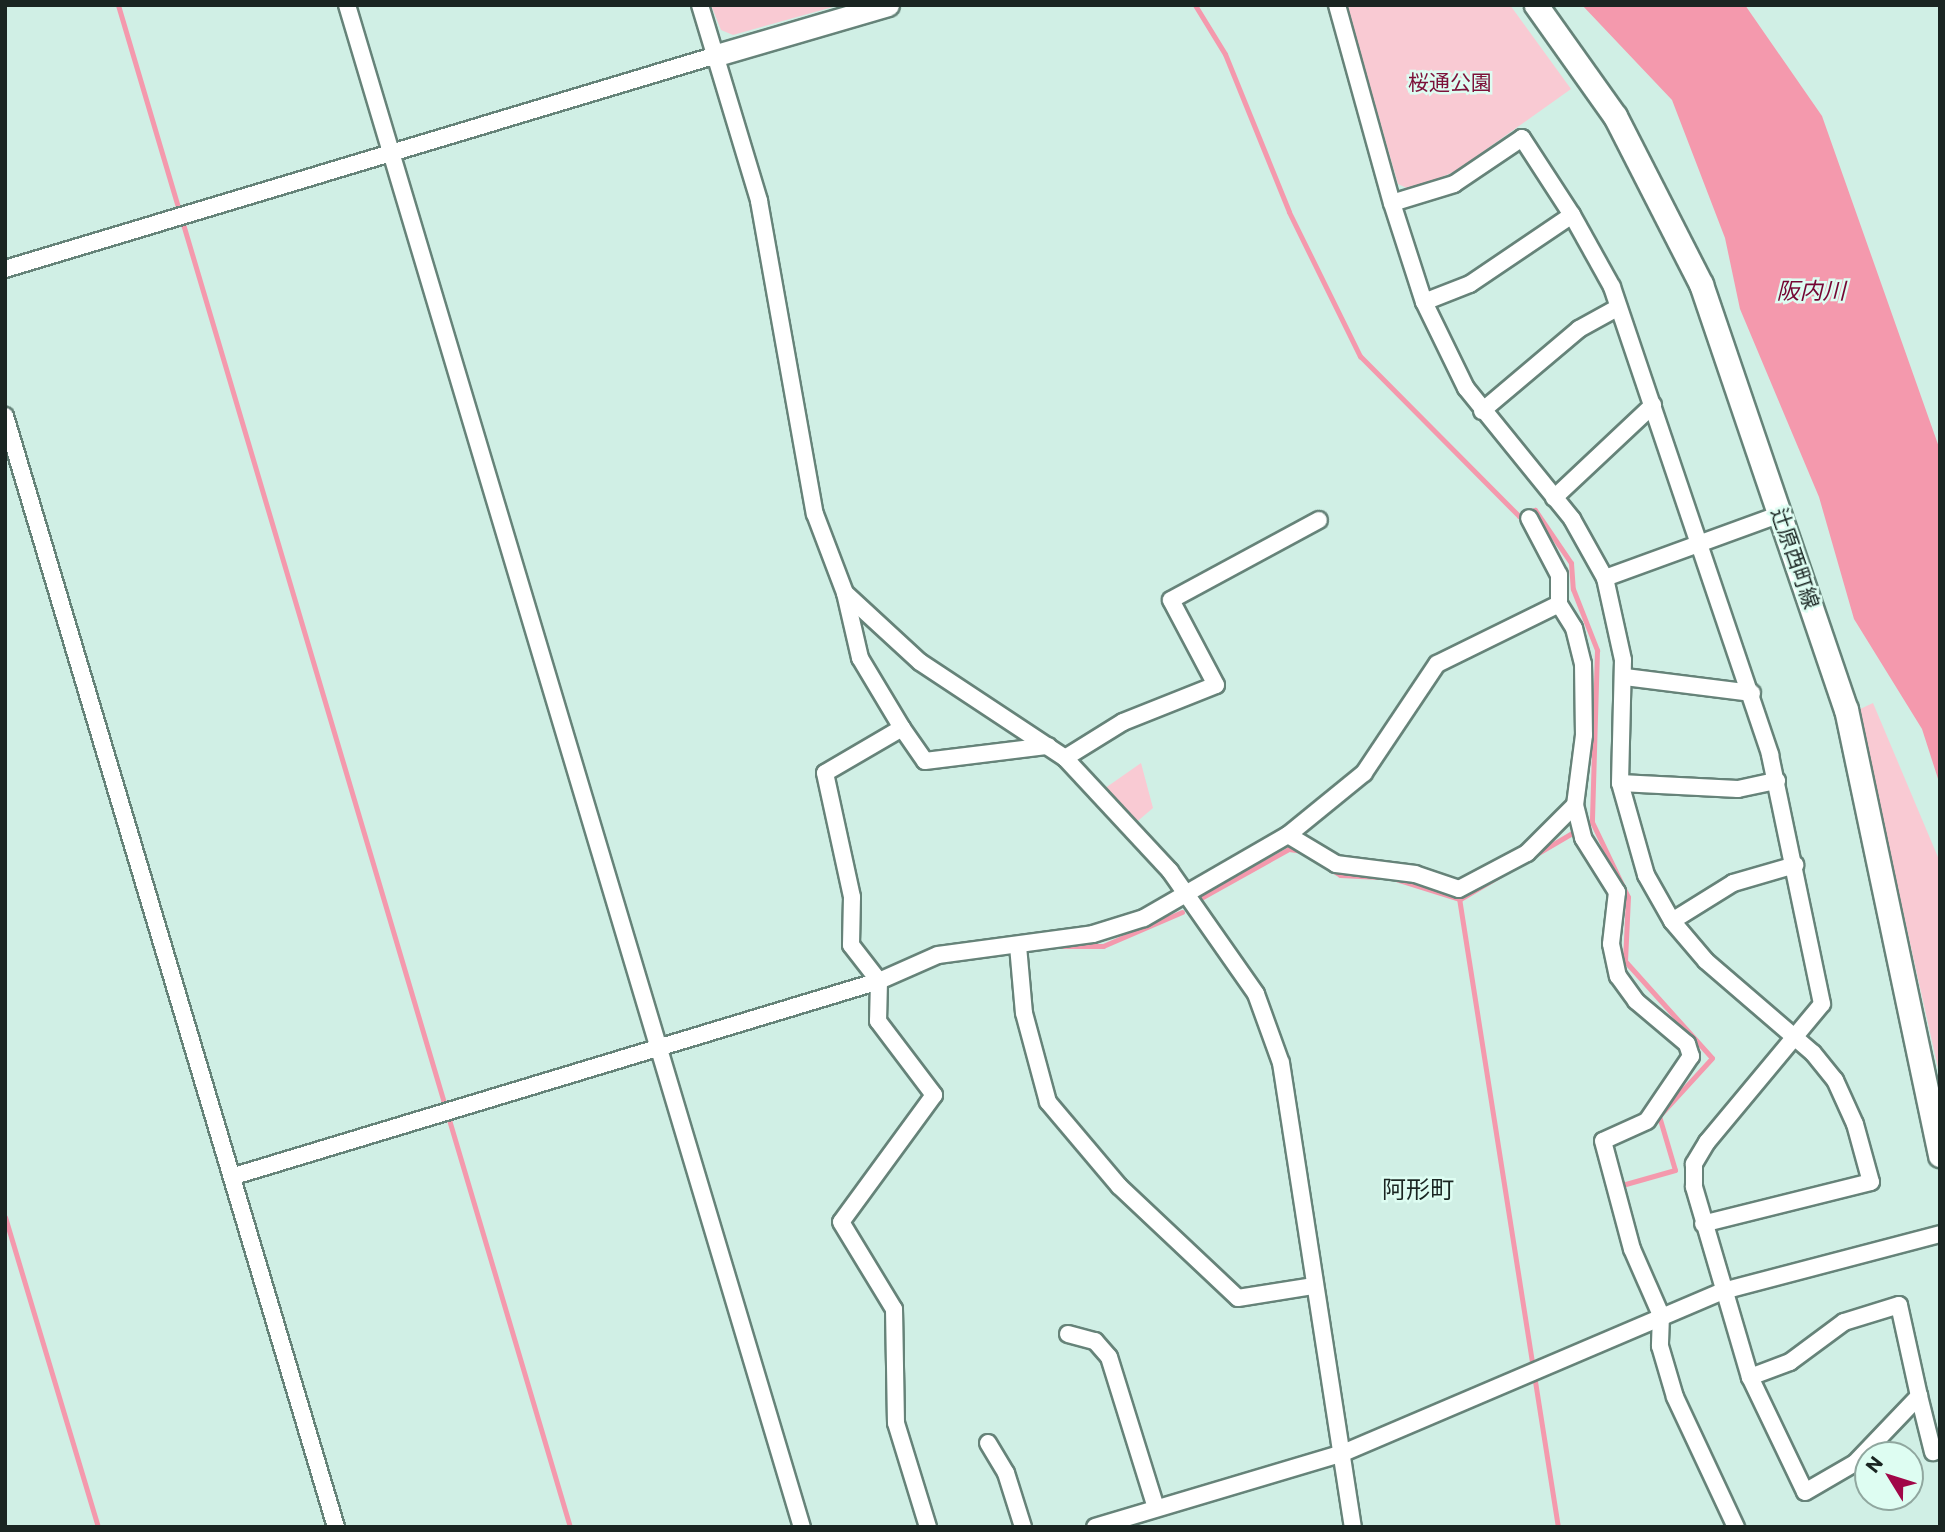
<!DOCTYPE html>
<html>
<head>
<meta charset="utf-8">
<style>
	body { margin:0 }
	#map { position:relative; width:1945px; height:1532px; overflow:hidden; background:#d0efe5; font-family:Commissioner,"Noto Sans JP",sans-serif }
	div>[style] { position:absolute }
	[style*='--x'] { left:calc(var(--x)*1px); top:calc(var(--y)*1px); width:calc(var(--w)*1px); rotate:calc(var(--a)*1deg) }
	.green>* { inset:0; background:#f9cad3 }
	.water>* { inset:0; background:#f499ad }
	.stream>* { height:5px; margin:-2.5px; padding:0 2.5px; transform-origin:2.5px; border-radius:2.5px; background:#f499ad }
	.roads { filter:drop-shadow(2px 0 #668379) drop-shadow(-2px 0 #668379) drop-shadow(0 2px #668379) drop-shadow(0 -2px #668379) }
	.minor>* { height:16px; margin:-8px; padding:0 8px; transform-origin:8px; border-radius:8px; background:#fff }
	.tertiary>* { height:21px; margin:-10.5px; padding:0 10.5px; transform-origin:10.5px; border-radius:10.5px; background:#fff }
	.secondary>* { height:23px; margin:-11.5px; padding:0 11.5px; transform-origin:11.5px; border-radius:11.5px; background:#fff }
	span { translate:-50% -50%; white-space:nowrap; text-align:center; line-height:1.15; -webkit-text-stroke:5px #defdf2; paint-order:stroke }
	.park-label { font-size:21px; color:#7c1139 }
	.street-label { font-size:21px; color:#1a2522 }
	.water-label { font-size:23px; color:#750633; font-style:italic }
	.quarter-label { font-size:24px; color:#1a2522 }
	.frame { position:absolute; inset:0; border:7px solid #1a2522; pointer-events:none }
	.north { position:absolute; left:1854px; top:1441px; width:70px; height:70px; box-sizing:border-box; background:#defdf2; border:2px solid #90a79f; border-radius:50%; rotate:308deg; font-size:19px; font-weight:700; line-height:28px; text-align:center; color:#1a2522 }
	.north::after { content:''; display:block; margin:auto; width:24px; height:32px; background:#a10748; clip-path:polygon(50% 0,100% 100%,50% 72%,0 100%) }
</style>
</head>
<body>
<div id="map">
	<div class="green">
		<div style="clip-path:polygon(711px 5px,840px 5px,733px 35px,721px 30px)"></div>
		<div style="clip-path:polygon(1346px 5px,1510px 5px,1571px 89px,1456px 171px,1411px 190px,1398px 184px)"></div>
		<div style="clip-path:polygon(1873px 703px,1940px 862px,1940px 1077px,1858px 710px)"></div>
		<div style="clip-path:polygon(1141px 763px,1153px 808px,1133px 825px,1101px 791px)"></div>
	</div>
	<div class="water">
		<div style="clip-path:polygon(1582px 5px,1745px 5px,1822px 116px,1940px 450px,1940px 785px,1922px 729px,1854px 619px,1819px 497px,1740px 309px,1725px 238px,1672px 100px)"></div>
	</div>
	<div class="stream">
		<div style="--x:118;--y:5;--w:1588;--a:73.46"></div>
		<div style="--x:1195;--y:5;--w:57;--a:58.5"></div>
		<div style="--x:1225;--y:54;--w:170;--a:67.9"></div>
		<div style="--x:1289;--y:212;--w:161;--a:63.8"></div>
		<div style="--x:1360;--y:356;--w:226;--a:45.2"></div>
		<div style="--x:1519;--y:516;--w:17;--a:-21"></div>
		<div style="--x:1535;--y:510;--w:64;--a:55.8"></div>
		<div style="--x:1571;--y:563;--w:26;--a:86"></div>
		<div style="--x:1573;--y:589;--w:66;--a:68.5"></div>
		<div style="--x:1597;--y:650;--w:172;--a:91.7"></div>
		<div style="--x:1592;--y:822;--w:83;--a:64.4"></div>
		<div style="--x:1628;--y:897;--w:64;--a:92.7"></div>
		<div style="--x:1625;--y:961;--w:130;--a:48.1"></div>
		<div style="--x:1712;--y:1058;--w:79;--a:132.4"></div>
		<div style="--x:1659;--y:1116;--w:56;--a:73.5"></div>
		<div style="--x:1675;--y:1170;--w:55;--a:164.2"></div>
		<div style="--x:1317;--y:861;--w:27;--a:31"></div>
		<div style="--x:1340;--y:875;--w:40;--a:2.9"></div>
		<div style="--x:1396;--y:879;--w:67;--a:17.4"></div>
		<div style="--x:1460;--y:899;--w:136;--a:-30.5"></div>
		<div style="--x:1459;--y:898;--w:637;--a:81.06"></div>
		<div style="--x:1199;--y:899;--w:103;--a:-29.1"></div>
		<div style="--x:1289;--y:849;--w:14;--a:8"></div>
		<div style="--x:1059;--y:946;--w:44;--a:0"></div>
		<div style="--x:1103;--y:946;--w:86;--a:-23.3"></div>
		<div style="--x:5;--y:1217;--w:324;--a:73.3"></div>
	</div>
	<div class="roads">
		<div class="minor">
			<div style="--x:347;--y:5;--w:1589;--a:73.36"></div>
			<div style="--x:700;--y:5;--w:205;--a:73.2"></div>
			<div style="--x:759;--y:201;--w:318;--a:79.9"></div>
			<div style="--x:815;--y:514;--w:85;--a:69.2"></div>
			<div style="--x:845;--y:593;--w:102;--a:42.6"></div>
			<div style="--x:920;--y:662;--w:174;--a:33.5"></div>
			<div style="--x:1065;--y:758;--w:154;--a:47.1"></div>
			<div style="--x:1170;--y:871;--w:150;--a:55"></div>
			<div style="--x:1256;--y:994;--w:73;--a:70.1"></div>
			<div style="--x:1281;--y:1063;--w:470;--a:81.2"></div>
			<div style="--x:1337;--y:5;--w:205;--a:74.5"></div>
			<div style="--x:1392;--y:203;--w:65;--a:-17"></div>
			<div style="--x:1454;--y:184;--w:82;--a:-34.1"></div>
			<div style="--x:1522;--y:138;--w:92;--a:57"></div>
			<div style="--x:1572;--y:215;--w:82;--a:60.9"></div>
			<div style="--x:1612;--y:287;--w:494;--a:71.3"></div>
			<div style="--x:1770;--y:755;--w:254;--a:78.2"></div>
			<div style="--x:1822;--y:1004;--w:180;--a:129.8"></div>
			<div style="--x:1707;--y:1142;--w:26;--a:121"></div>
			<div style="--x:1694;--y:1164;--w:23;--a:90"></div>
			<div style="--x:1694;--y:1187;--w:198;--a:73.6"></div>
			<div style="--x:1750;--y:1377;--w:127;--a:64.4"></div>
			<div style="--x:1805;--y:1492;--w:58;--a:-30.1"></div>
			<div style="--x:1855;--y:1463;--w:93;--a:-46.3"></div>
			<div style="--x:1919;--y:1396;--w:93;--a:-102.4"></div>
			<div style="--x:1899;--y:1305;--w:58;--a:162.8"></div>
			<div style="--x:1844;--y:1322;--w:67;--a:143.5"></div>
			<div style="--x:1790;--y:1362;--w:43;--a:159.4"></div>
			<div style="--x:1392;--y:203;--w:104;--a:72.1"></div>
			<div style="--x:1424;--y:302;--w:96;--a:64"></div>
			<div style="--x:1466;--y:388;--w:169;--a:51"></div>
			<div style="--x:1572;--y:519;--w:68;--a:60.8"></div>
			<div style="--x:1605;--y:578;--w:84;--a:77.6"></div>
			<div style="--x:1623;--y:660;--w:123;--a:91.4"></div>
			<div style="--x:1620;--y:783;--w:96;--a:74.2"></div>
			<div style="--x:1646;--y:875;--w:53;--a:60.5"></div>
			<div style="--x:1672;--y:921;--w:52;--a:49.6"></div>
			<div style="--x:1706;--y:961;--w:141;--a:40.7"></div>
			<div style="--x:1813;--y:1053;--w:35;--a:51"></div>
			<div style="--x:1835;--y:1080;--w:48;--a:65.6"></div>
			<div style="--x:1855;--y:1124;--w:60;--a:74.6"></div>
			<div style="--x:1871;--y:1182;--w:173;--a:166"></div>
			<div style="--x:5;--y:269;--w:743;--a:-16.73"></div>
			<div style="--x:1424;--y:302;--w:49;--a:-21.4"></div>
			<div style="--x:1470;--y:284;--w:123;--a:-34.1"></div>
			<div style="--x:1482;--y:411;--w:127;--a:-40.2"></div>
			<div style="--x:1579;--y:329;--w:43;--a:-28.9"></div>
			<div style="--x:5;--y:416;--w:1159;--a:73.41"></div>
			<div style="--x:1554;--y:498;--w:136;--a:-43.2"></div>
			<div style="--x:1605;--y:578;--w:187;--a:-20"></div>
			<div style="--x:845;--y:593;--w:67;--a:77"></div>
			<div style="--x:860;--y:658;--w:82;--a:59"></div>
			<div style="--x:902;--y:728;--w:89;--a:149.7"></div>
			<div style="--x:825;--y:773;--w:127;--a:77.7"></div>
			<div style="--x:852;--y:897;--w:48;--a:91.2"></div>
			<div style="--x:851;--y:945;--w:46;--a:52.1"></div>
			<div style="--x:879;--y:981;--w:40;--a:91.4"></div>
			<div style="--x:878;--y:1021;--w:93;--a:52.9"></div>
			<div style="--x:934;--y:1095;--w:157;--a:126.2"></div>
			<div style="--x:841;--y:1222;--w:102;--a:58.7"></div>
			<div style="--x:894;--y:1309;--w:114;--a:89"></div>
			<div style="--x:896;--y:1423;--w:109;--a:72.9"></div>
			<div style="--x:1559;--y:604;--w:28;--a:58"></div>
			<div style="--x:1574;--y:628;--w:37;--a:76"></div>
			<div style="--x:1583;--y:664;--w:71;--a:89.2"></div>
			<div style="--x:1584;--y:735;--w:71;--a:97.3"></div>
			<div style="--x:1625;--y:677;--w:128;--a:7.2"></div>
			<div style="--x:902;--y:728;--w:40;--a:55.1"></div>
			<div style="--x:925;--y:761;--w:124;--a:-7"></div>
			<div style="--x:1065;--y:758;--w:68;--a:-31.8"></div>
			<div style="--x:1123;--y:722;--w:100;--a:-21.7"></div>
			<div style="--x:1216;--y:685;--w:96;--a:-117.9"></div>
			<div style="--x:1171;--y:600;--w:168;--a:-28.4"></div>
			<div style="--x:1620;--y:783;--w:118;--a:2.9"></div>
			<div style="--x:1738;--y:789;--w:40;--a:-12"></div>
			<div style="--x:1288;--y:835;--w:56;--a:31.1"></div>
			<div style="--x:1336;--y:864;--w:80;--a:7.2"></div>
			<div style="--x:1415;--y:874;--w:46;--a:18.8"></div>
			<div style="--x:1459;--y:889;--w:77;--a:-27.9"></div>
			<div style="--x:1527;--y:853;--w:68;--a:-45"></div>
			<div style="--x:1575;--y:805;--w:34;--a:76"></div>
			<div style="--x:1583;--y:838;--w:64;--a:57.8"></div>
			<div style="--x:1617;--y:892;--w:52;--a:96.6"></div>
			<div style="--x:1611;--y:944;--w:33;--a:78"></div>
			<div style="--x:1618;--y:976;--w:31;--a:54"></div>
			<div style="--x:1636;--y:1001;--w:67;--a:40.1"></div>
			<div style="--x:1687;--y:1044;--w:13;--a:72"></div>
			<div style="--x:1691;--y:1056;--w:78;--a:124.1"></div>
			<div style="--x:1647;--y:1121;--w:48;--a:155.6"></div>
			<div style="--x:1603;--y:1141;--w:112;--a:75"></div>
			<div style="--x:1632;--y:1249;--w:72;--a:66.3"></div>
			<div style="--x:1661;--y:1315;--w:31;--a:92"></div>
			<div style="--x:1660;--y:1346;--w:53;--a:73.6"></div>
			<div style="--x:1675;--y:1397;--w:144;--a:64.9"></div>
			<div style="--x:1672;--y:921;--w:72;--a:-31.9"></div>
			<div style="--x:1733;--y:883;--w:65;--a:-16.2"></div>
			<div style="--x:1018;--y:946;--w:67;--a:84.9"></div>
			<div style="--x:1024;--y:1013;--w:92;--a:74.9"></div>
			<div style="--x:1048;--y:1102;--w:110;--a:49.8"></div>
			<div style="--x:1119;--y:1186;--w:163;--a:43.3"></div>
			<div style="--x:1238;--y:1298;--w:77;--a:-9"></div>
			<div style="--x:234;--y:1176;--w:674;--a:-16.82"></div>
			<div style="--x:879;--y:981;--w:64;--a:-23.8"></div>
			<div style="--x:938;--y:955;--w:156;--a:-7.7"></div>
			<div style="--x:1093;--y:934;--w:53;--a:-17.4"></div>
			<div style="--x:1144;--y:918;--w:166;--a:-30"></div>
			<div style="--x:1288;--y:835;--w:98;--a:-39.2"></div>
			<div style="--x:1364;--y:773;--w:131;--a:-56.2"></div>
			<div style="--x:1437;--y:664;--w:136;--a:-26.2"></div>
			<div style="--x:1559;--y:604;--w:29;--a:-90"></div>
			<div style="--x:1559;--y:575;--w:64;--a:-117.8"></div>
			<div style="--x:1068;--y:1334;--w:28;--a:15"></div>
			<div style="--x:1095;--y:1341;--w:21;--a:49"></div>
			<div style="--x:1109;--y:1357;--w:158;--a:72.7"></div>
			<div style="--x:1919;--y:1396;--w:58;--a:76"></div>
			<div style="--x:988;--y:1443;--w:35;--a:59"></div>
			<div style="--x:1006;--y:1473;--w:57;--a:72.5"></div>
			<div style="--x:1095;--y:1527;--w:259;--a:-16.6"></div>
			<div style="--x:1343;--y:1453;--w:413;--a:-23.1"></div>
			<div style="--x:1723;--y:1291;--w:224;--a:-14.7"></div>
		</div>
		<div class="tertiary">
			<div style="--x:717;--y:55;--w:178;--a:-16.3"></div>
		</div>
		<div class="secondary">
			<div style="--x:1536;--y:5;--w:136;--a:54.6"></div>
			<div style="--x:1615;--y:116;--w:189;--a:62.9"></div>
			<div style="--x:1701;--y:284;--w:449;--a:71.2"></div>
			<div style="--x:1846;--y:709;--w:456;--a:78.1"></div>
		</div>
	</div>
	<div class="park-label">
		<span style="left:1450px;top:82px">桜通公園</span>
	</div>
	<div class="street-label">
		<span style="left:1796px;top:558px;rotate:71deg">辻原西町線</span>
	</div>
	<div class="water-label">
		<span style="left:1811px;top:290px">阪内川</span>
	</div>
	<div class="quarter-label">
		<span style="left:1418px;top:1189px">阿形町</span>
	</div>
	<div class="frame"></div>
	<div class="north">N</div>
</div>
</body>
</html>
